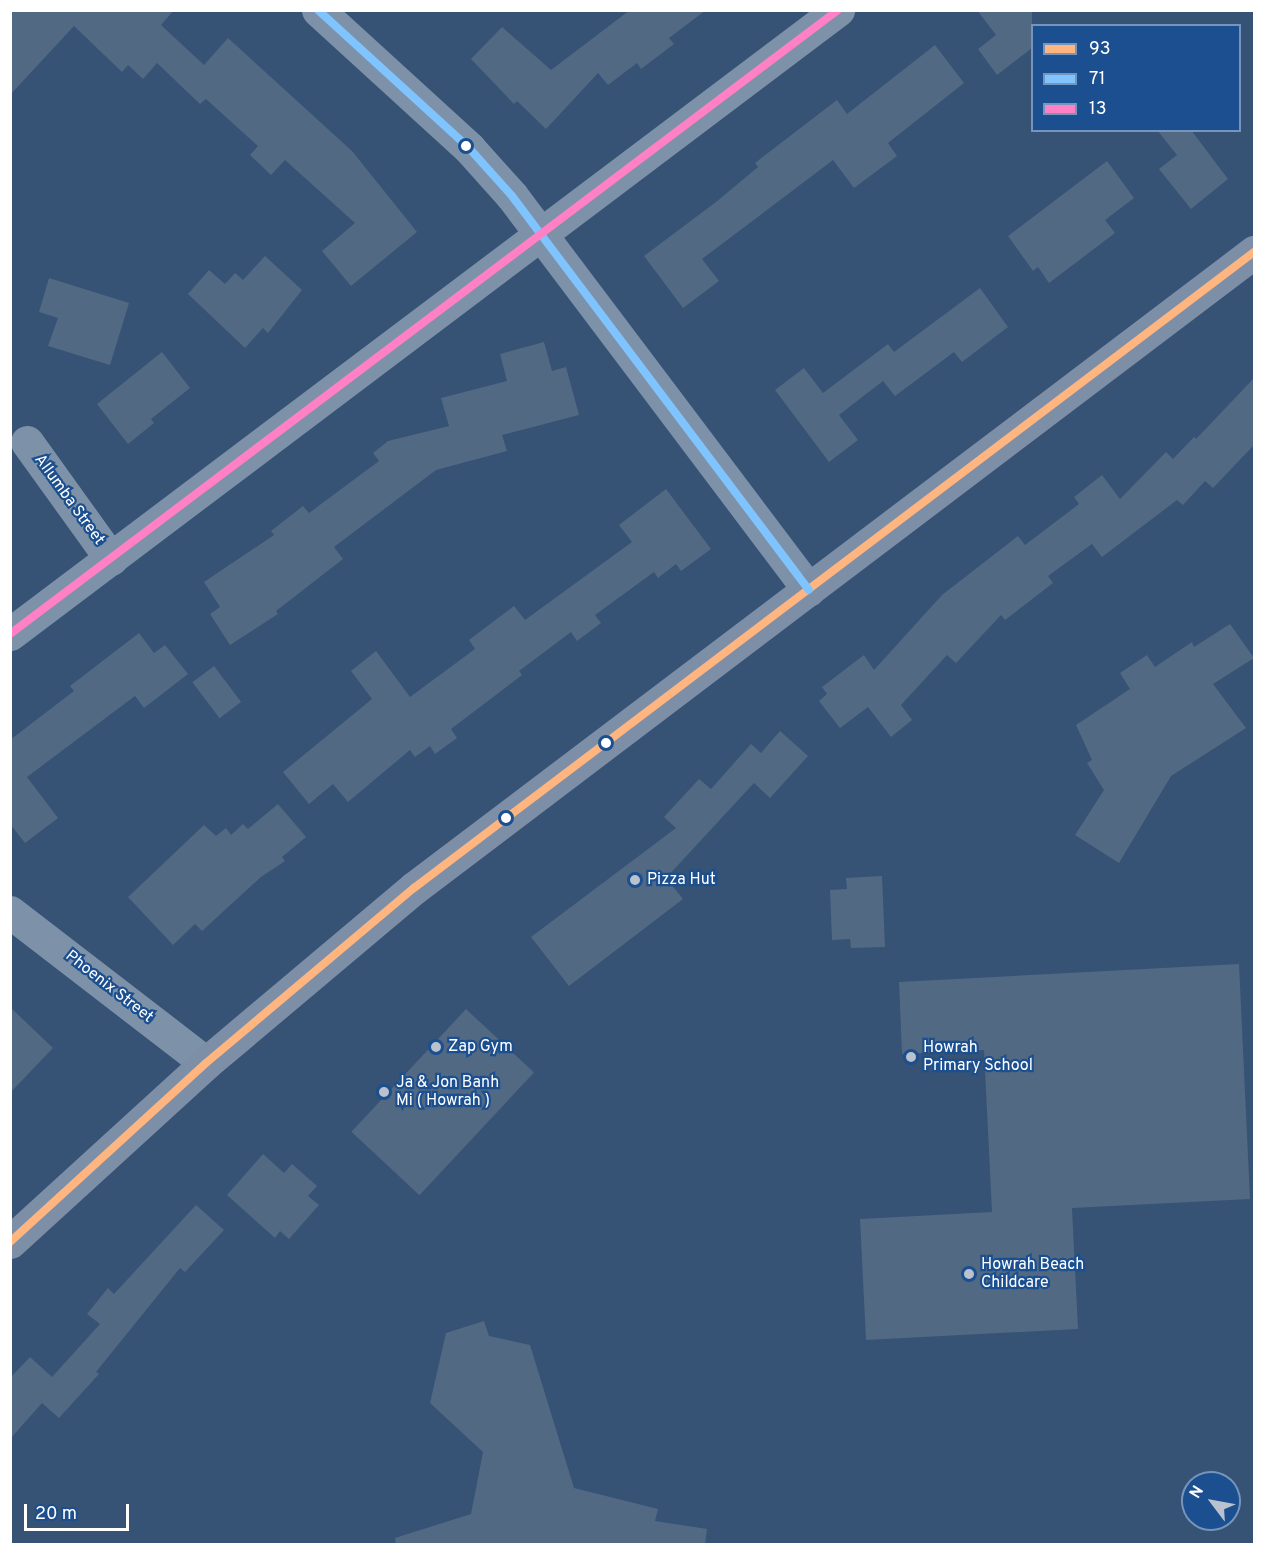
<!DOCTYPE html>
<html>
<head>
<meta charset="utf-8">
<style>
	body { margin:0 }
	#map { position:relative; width:1265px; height:1555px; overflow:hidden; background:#365274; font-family:Overpass,sans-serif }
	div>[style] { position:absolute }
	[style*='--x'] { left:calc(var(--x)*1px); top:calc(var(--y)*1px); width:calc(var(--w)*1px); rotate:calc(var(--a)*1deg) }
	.building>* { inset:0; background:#526984; transform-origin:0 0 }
	.minor>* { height:33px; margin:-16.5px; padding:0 16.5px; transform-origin:16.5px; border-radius:16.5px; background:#7d92a8 }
	.major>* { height:33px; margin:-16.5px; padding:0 16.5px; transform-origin:16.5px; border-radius:16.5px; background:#7d8ea7 }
	.bus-1>* { height:8px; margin:-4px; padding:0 4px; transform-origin:4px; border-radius:4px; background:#ffb580 }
	.bus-2>* { height:8px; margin:-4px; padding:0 4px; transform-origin:4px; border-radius:4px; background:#80c4ff }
	.bus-3>* { height:8px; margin:-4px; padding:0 4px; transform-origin:4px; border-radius:4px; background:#ff80c5 }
	.dots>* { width:16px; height:16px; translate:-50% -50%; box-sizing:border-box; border:3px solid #1b4f8f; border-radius:50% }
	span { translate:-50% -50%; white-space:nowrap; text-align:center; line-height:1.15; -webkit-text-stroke:4.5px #1b4f8f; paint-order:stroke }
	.street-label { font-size:16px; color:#fff }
	.poi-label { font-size:16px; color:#fff }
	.left { translate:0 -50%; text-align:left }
	.frame { position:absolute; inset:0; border:12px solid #fff; pointer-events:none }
	.legend { position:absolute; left:1031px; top:24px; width:210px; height:108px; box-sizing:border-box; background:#1b4f8f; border:2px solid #7695bc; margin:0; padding:8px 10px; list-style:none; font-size:18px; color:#fff }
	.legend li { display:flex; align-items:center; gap:12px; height:30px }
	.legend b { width:30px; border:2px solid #7695bc }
	.north { position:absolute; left:1181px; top:1471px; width:60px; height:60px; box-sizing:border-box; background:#1b4f8f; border:2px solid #7695bc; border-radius:50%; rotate:302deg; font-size:16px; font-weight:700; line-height:24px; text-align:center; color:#fff }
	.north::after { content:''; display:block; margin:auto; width:21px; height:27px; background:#b9c2ce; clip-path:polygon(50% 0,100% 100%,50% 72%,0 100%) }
	.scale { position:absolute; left:24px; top:1504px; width:105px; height:27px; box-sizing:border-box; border:3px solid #fff; border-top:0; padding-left:8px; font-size:18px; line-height:21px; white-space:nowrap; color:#fff; -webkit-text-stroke:4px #1b4f8f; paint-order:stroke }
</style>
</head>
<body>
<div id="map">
	<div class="building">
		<div style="clip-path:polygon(10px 10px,174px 10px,161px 25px,204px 65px,228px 38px,352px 151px,417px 232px,351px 286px,322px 251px,355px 223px,285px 160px,271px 175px,250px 155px,258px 146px,206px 99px,200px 104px,157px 63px,143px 79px,128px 65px,122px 72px,74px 26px,10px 95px)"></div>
		<div style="clip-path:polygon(630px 10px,706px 10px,669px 38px,674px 44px,641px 69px,637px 63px,608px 85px,598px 73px,546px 129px,517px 101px,514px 104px,471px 59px,502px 27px,551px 70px)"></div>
		<div style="clip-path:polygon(977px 10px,1032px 10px,1032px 48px,997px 75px,978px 49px,996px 35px)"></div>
		<div style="clip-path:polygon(935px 45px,964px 83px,888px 143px,897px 156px,854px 188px,833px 160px,702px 259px,719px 281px,683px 308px,644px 256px,716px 202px,758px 167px,755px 163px,837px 100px,847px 114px)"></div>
		<div style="clip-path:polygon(1157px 130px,1191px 130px,1228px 179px,1191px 209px,1159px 169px,1177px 155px)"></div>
		<div style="clip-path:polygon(1107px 161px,1134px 198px,1105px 220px,1115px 233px,1049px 283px,1038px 267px,1033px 271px,1008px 236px)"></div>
		<div style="clip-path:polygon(265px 256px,302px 290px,268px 333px,263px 328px,245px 348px,188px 294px,209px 270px,225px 284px,235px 273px,243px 280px)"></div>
		<div style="clip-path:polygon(49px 278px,129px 303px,110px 365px,48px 346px,58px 318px,39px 312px)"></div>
		<div style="clip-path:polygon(980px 288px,1008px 327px,962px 362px,954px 352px,895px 396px,883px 381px,839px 415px,858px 440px,829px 462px,775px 390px,804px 368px,823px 393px,888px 344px,894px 352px)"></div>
		<div style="clip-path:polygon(544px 342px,552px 371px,566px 367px,579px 415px,502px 435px,507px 451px,436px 470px,334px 547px,343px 559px,276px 611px,278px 614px,230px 645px,210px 614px,220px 607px,204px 582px,274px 535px,271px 531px,303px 506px,309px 513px,379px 461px,373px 453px,388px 441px,449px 426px,441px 398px,507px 381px,500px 354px)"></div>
		<div style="clip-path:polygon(162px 352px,190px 388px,151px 419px,154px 423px,128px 444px,97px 404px)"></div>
		<div style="clip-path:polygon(1254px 378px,1254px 445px,1213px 488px,1205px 481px,1183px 505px,1177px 500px,1102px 557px,1092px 544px,1048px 576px,1053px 583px,1005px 620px,1001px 615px,956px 663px,947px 655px,901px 705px,912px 720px,891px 737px,868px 707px,840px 728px,819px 701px,827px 694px,822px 687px,864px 655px,874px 670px,942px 595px,1018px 536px,1025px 545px,1079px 504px,1074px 497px,1102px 475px,1120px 499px,1166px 452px,1173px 459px,1194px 437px,1196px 439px)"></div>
		<div style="clip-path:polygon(666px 489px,711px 549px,681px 571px,676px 564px,658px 578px,654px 572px,595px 615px,601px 623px,577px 641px,571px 632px,519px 671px,522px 675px,451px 729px,457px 738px,435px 754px,430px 746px,415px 757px,410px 750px,348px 802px,333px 784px,309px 804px,283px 772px,372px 699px,351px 671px,376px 651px,410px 697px,475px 649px,469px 640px,514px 606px,525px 620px,632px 542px,619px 525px)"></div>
		<div style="clip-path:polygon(1230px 624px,1254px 658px,1213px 684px,1246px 728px,1171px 776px,1119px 863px,1075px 835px,1104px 790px,1087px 763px,1092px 760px,1076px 725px,1130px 689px,1120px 673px,1147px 655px,1155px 667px,1192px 642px,1194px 647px)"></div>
		<div style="clip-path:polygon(139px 633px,154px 653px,165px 645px,188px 674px,144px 708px,135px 696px,27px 777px,58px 818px,25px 843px,10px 824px,10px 740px,74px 691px,70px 686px)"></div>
		<div style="left:214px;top:666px;width:45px;height:27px;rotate:53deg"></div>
		<div style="clip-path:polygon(780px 731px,808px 756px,770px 798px,754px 783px,666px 878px,683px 899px,569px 986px,531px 937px,676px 828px,664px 817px,699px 779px,711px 789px,751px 744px,761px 753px)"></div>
		<div style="clip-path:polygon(278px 804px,306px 837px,282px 857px,285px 861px,261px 877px,202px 931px,195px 924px,173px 945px,128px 897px,204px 825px,216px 836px,226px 828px,231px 835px,243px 824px,248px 829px)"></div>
		<div style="clip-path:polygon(882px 876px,885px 947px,851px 948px,850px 939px,832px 940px,830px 890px,847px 889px,846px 878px)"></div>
		<div style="clip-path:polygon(1239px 964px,1250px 1199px,1072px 1208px,1078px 1329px,866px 1340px,860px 1219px,992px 1212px,984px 1050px,902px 1054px,899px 982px)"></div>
		<div style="clip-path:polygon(10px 1007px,53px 1048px,10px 1093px)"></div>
		<div style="left:466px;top:1009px;width:93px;height:168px;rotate:43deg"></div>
		<div style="clip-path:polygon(263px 1154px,284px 1173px,292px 1164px,317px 1186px,308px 1196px,319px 1205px,289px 1239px,280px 1231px,275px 1238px,227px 1195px)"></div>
		<div style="clip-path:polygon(196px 1205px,224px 1230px,185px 1272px,180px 1268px,96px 1372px,99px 1374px,59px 1418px,42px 1403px,10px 1439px,10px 1378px,30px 1357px,52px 1377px,100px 1324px,87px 1314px,108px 1288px,114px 1294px)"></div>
		<div style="clip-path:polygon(484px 1321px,489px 1336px,530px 1345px,574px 1488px,658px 1509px,655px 1521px,707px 1529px,705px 1545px,396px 1545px,395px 1538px,471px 1514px,483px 1452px,430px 1403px,446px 1333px)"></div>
	</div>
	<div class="minor">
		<div style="--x:318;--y:10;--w:205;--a:42.4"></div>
		<div style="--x:469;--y:148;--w:64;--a:48.1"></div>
		<div style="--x:512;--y:196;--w:493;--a:53"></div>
		<div style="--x:27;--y:442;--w:144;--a:54.3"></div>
		<div style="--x:10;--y:634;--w:1037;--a:-37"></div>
		<div style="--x:10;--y:912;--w:247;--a:37.6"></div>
	</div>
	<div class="major">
		<div style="--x:10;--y:1242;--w:265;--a:-42.4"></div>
		<div style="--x:206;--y:1063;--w:272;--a:-40.1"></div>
		<div style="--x:414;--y:888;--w:1054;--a:-37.13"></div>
	</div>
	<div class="bus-1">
		<div style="--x:10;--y:1242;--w:265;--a:-42.4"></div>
		<div style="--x:206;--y:1063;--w:272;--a:-40.1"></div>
		<div style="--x:414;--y:888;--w:1054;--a:-37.13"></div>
	</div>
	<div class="bus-2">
		<div style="--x:318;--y:10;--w:205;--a:42.4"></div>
		<div style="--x:469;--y:148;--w:64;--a:48.1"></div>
		<div style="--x:512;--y:196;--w:493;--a:53"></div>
	</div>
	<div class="bus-3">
		<div style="--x:10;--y:634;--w:1037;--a:-37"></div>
	</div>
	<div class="dots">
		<div style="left:466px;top:146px;background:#fff"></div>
		<div style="left:606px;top:743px;background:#fff"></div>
		<div style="left:506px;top:818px;background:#fff"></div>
		<div style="left:635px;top:880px;background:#b9c2ce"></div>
		<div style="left:436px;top:1047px;background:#b9c2ce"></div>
		<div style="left:911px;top:1057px;background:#b9c2ce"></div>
		<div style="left:384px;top:1092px;background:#b9c2ce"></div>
		<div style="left:969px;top:1274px;background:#b9c2ce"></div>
	</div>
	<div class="street-label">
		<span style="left:69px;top:500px;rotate:54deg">Allumba Street</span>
		<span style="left:109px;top:987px;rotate:38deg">Phoenix Street</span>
	</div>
	<div class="poi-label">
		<span class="left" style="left:647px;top:880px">Pizza Hut</span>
		<span class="left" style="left:448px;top:1047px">Zap Gym</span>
		<span class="left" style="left:923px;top:1057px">Howrah<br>Primary School</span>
		<span class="left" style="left:396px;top:1092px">Ja &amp; Jon Banh<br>Mi ( Howrah )</span>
		<span class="left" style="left:981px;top:1274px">Howrah Beach<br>Childcare</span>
	</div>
	<div class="frame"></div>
	<ul class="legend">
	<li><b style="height:8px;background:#ffb580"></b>93</li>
	<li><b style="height:8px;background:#80c4ff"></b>71</li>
	<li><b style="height:8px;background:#ff80c5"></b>13</li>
	</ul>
	<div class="north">N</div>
	<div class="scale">20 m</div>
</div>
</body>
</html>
